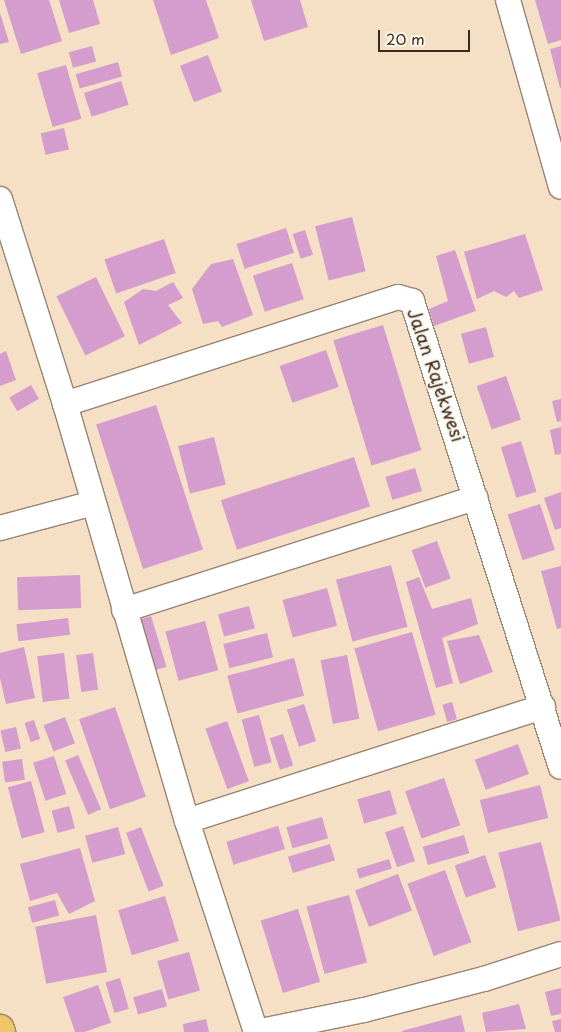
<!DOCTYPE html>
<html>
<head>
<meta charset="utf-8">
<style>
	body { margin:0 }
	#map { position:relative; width:561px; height:1032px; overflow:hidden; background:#f5dfc5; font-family:"Playpen Sans",sans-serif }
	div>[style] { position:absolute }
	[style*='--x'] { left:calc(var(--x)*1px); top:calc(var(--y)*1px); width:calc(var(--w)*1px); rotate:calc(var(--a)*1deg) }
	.building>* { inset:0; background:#d49dcd; transform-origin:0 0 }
	.roads { filter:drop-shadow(1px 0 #988472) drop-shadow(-1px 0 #988472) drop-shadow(0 1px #988472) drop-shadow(0 -1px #988472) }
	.street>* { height:24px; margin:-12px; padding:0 12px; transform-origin:12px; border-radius:12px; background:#fff }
	.highway>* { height:28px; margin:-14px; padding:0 14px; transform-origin:14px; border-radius:14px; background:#eec569 }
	span { translate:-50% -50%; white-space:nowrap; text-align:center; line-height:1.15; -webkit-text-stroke:4px #fbf7ec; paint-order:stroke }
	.street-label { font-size:18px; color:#3b2a1e }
	.scale { position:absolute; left:378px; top:30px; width:92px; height:22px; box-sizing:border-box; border:2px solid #3b2a1e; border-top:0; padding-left:6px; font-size:15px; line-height:18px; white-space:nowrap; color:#3b2a1e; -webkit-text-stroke:4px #fbf7ec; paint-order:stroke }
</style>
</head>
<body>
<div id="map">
	<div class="building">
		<div style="clip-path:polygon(4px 0,49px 0,62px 41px,21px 54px)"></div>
		<div style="clip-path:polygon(59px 0,93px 0,100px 24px,69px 33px)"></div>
		<div style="clip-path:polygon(153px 0,206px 0,219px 38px,171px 55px)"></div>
		<div style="clip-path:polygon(251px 0,300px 0,308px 27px,264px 41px)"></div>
		<div style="clip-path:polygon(535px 0,561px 0,561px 40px,548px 44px)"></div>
		<div style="clip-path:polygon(0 13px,9px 42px,0 44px)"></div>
		<div style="left:92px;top:46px;width:16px;height:24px;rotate:75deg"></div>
		<div style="clip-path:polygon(561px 46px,561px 88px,560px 88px,550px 49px)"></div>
		<div style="left:208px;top:55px;width:39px;height:30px;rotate:69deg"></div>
		<div style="left:118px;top:62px;width:15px;height:44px;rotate:74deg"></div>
		<div style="left:66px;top:65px;width:56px;height:30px;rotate:74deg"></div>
		<div style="left:121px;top:81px;width:25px;height:39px;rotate:72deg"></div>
		<div style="left:64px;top:128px;width:22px;height:24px;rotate:77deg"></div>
		<div style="left:352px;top:217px;width:56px;height:38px;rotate:76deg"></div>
		<div style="left:286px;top:228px;width:26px;height:52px;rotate:72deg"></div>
		<div style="left:305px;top:230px;width:26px;height:13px;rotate:72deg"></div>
		<div style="clip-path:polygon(525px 234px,543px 290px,519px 298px,514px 291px,506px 297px,494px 291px,477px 299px,464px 252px)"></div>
		<div style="left:164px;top:239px;width:36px;height:63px;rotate:71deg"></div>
		<div style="clip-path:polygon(455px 250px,476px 311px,434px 326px,429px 309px,448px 301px,436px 256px)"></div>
		<div style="clip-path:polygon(233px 259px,253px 315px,222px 327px,218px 321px,203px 324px,192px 289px,211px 264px)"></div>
		<div style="left:292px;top:263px;width:38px;height:41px;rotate:72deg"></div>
		<div style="left:96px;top:277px;width:66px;height:44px;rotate:64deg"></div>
		<div style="clip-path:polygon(173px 282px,183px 298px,168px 305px,182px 323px,139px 345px,124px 302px,143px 289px,156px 291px)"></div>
		<div style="left:383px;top:325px;width:131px;height:52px;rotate:73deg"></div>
		<div style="left:486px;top:327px;width:31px;height:26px;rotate:75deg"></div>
		<div style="left:326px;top:350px;width:39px;height:49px;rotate:71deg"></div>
		<div style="clip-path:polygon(6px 351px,16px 380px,0 386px,0 354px)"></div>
		<div style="left:506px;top:376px;width:46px;height:31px;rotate:71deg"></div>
		<div style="left:31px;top:385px;width:16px;height:25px;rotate:60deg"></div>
		<div style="clip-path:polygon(561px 399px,561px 421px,557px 422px,552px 401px)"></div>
		<div style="left:156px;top:405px;width:152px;height:63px;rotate:72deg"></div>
		<div style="clip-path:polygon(561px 427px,561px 454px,555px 455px,550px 430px)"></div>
		<div style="left:214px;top:437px;width:49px;height:37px;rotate:76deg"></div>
		<div style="left:521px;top:441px;width:53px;height:21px;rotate:73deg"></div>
		<div style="left:354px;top:457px;width:52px;height:140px;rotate:72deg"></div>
		<div style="left:415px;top:468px;width:24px;height:31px;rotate:73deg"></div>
		<div style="clip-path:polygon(561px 492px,561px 528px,555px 530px,544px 498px)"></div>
		<div style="left:540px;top:504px;width:48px;height:34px;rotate:72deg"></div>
		<div style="left:437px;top:541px;width:40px;height:27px;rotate:70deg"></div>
		<div style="left:391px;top:565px;width:64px;height:57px;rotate:75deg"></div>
		<div style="clip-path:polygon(561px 566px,561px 628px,557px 629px,541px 571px)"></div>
		<div style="left:80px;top:575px;width:33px;height:63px;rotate:88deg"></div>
		<div style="clip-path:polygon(419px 577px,432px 609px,471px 598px,478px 624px,442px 638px,453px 683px,436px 688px,406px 582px)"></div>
		<div style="left:327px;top:588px;width:39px;height:46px;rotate:75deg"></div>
		<div style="left:249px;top:606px;width:23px;height:32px;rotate:75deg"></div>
		<div style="left:151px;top:616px;width:53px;height:16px;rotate:73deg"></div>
		<div style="left:68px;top:618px;width:17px;height:52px;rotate:83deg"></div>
		<div style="left:205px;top:621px;width:51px;height:41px;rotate:75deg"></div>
		<div style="left:412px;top:632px;width:86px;height:60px;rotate:74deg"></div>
		<div style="left:267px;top:633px;width:25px;height:45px;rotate:76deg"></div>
		<div style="clip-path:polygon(479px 635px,493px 672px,460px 684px,447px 641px)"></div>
		<div style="clip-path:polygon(24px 647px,35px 698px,6px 704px,0 678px,0 653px)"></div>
		<div style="left:64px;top:653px;width:46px;height:27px;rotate:83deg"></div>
		<div style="left:93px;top:653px;width:37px;height:17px;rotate:82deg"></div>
		<div style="left:347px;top:655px;width:65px;height:27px;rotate:79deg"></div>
		<div style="left:294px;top:658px;width:39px;height:69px;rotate:75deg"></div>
		<div style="left:452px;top:702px;width:18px;height:10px;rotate:74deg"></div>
		<div style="left:304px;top:704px;width:39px;height:18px;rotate:72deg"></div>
		<div style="left:115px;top:707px;width:95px;height:38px;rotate:71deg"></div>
		<div style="left:259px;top:715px;width:49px;height:18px;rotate:75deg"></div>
		<div style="left:65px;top:717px;width:28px;height:23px;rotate:69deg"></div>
		<div style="left:34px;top:720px;width:20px;height:10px;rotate:72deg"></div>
		<div style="left:227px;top:721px;width:64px;height:23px;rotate:70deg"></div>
		<div style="left:16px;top:727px;width:22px;height:16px;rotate:77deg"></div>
		<div style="left:283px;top:734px;width:33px;height:14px;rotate:72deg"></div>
		<div style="left:518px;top:744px;width:32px;height:46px;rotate:70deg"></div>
		<div style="left:78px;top:755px;width:59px;height:14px;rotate:67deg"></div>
		<div style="left:54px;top:756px;width:40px;height:22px;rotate:72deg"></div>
		<div style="left:22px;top:759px;width:21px;height:20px;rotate:82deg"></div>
		<div style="left:444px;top:778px;width:50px;height:41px;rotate:71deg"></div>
		<div style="left:31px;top:781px;width:53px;height:24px;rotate:75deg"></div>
		<div style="left:540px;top:785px;width:34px;height:62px;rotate:76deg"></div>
		<div style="left:390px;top:790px;width:25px;height:34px;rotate:74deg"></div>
		<div style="left:69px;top:806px;width:23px;height:18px;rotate:75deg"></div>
		<div style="left:322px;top:817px;width:22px;height:37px;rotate:74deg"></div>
		<div style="left:278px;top:826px;width:24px;height:54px;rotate:73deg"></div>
		<div style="left:403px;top:826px;width:37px;height:19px;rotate:71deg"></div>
		<div style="left:118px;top:827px;width:28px;height:34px;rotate:75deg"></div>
		<div style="left:141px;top:827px;width:63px;height:16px;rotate:69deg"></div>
		<div style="left:464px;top:835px;width:19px;height:43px;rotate:74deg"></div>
		<div style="left:541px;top:842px;width:81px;height:44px;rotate:76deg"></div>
		<div style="left:330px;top:844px;width:17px;height:44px;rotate:73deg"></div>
		<div style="clip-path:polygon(80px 848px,95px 901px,69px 914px,57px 893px,30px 901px,20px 864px)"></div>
		<div style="left:485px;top:855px;width:34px;height:32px;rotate:71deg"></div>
		<div style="left:389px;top:859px;width:10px;height:34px;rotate:73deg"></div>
		<div style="left:445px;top:870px;width:77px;height:40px;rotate:70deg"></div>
		<div style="left:398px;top:874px;width:39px;height:46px;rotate:69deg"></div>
		<div style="left:349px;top:895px;width:70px;height:44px;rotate:75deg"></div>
		<div style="left:165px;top:896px;width:47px;height:49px;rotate:73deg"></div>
		<div style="left:55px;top:900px;width:16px;height:28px;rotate:75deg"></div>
		<div style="left:298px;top:909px;width:76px;height:39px;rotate:73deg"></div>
		<div style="left:96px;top:915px;width:58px;height:62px;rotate:79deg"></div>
		<div style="left:189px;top:952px;width:40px;height:33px;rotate:74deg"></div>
		<div style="left:120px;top:978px;width:32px;height:15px;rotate:74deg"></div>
		<div style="left:98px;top:985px;width:40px;height:37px;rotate:71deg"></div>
		<div style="clip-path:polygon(561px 988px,561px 1014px,551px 1016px,545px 992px)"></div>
		<div style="left:162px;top:989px;width:18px;height:30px;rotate:74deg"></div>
		<div style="clip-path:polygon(519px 1004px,526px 1029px,486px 1032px,482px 1013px)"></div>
		<div style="clip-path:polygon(461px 1015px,465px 1032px,402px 1032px,402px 1031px)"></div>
		<div style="clip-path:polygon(206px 1019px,209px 1032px,184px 1032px,183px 1024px)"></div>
		<div style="clip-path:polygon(561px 1019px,561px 1032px,555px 1032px,552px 1021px)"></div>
	</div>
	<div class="roads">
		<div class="street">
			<div style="--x:508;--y:0;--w:194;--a:74.2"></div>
			<div style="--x:0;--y:199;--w:215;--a:72.4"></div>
			<div style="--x:65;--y:404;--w:434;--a:73.7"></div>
			<div style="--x:187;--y:821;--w:222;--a:71.9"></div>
			<div style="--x:65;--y:404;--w:350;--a:-17.8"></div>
			<div style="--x:398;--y:297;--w:15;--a:16"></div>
			<div style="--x:412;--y:301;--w:489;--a:72.3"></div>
			<div style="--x:0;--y:528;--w:96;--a:-15"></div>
			<div style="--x:124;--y:610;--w:369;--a:-17.7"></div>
			<div style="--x:187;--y:821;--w:374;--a:-17.8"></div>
			<div style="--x:256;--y:1032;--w:110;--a:-11.5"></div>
			<div style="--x:364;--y:1010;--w:124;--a:-14.5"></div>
			<div style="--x:484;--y:979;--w:81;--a:-18"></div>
		</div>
		<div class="highway">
			<div style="--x:0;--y:1029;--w:3;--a:72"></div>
		</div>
	</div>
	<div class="street-label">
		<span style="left:436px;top:375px;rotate:71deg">Jalan Rajekwesi</span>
	</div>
	<div class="scale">20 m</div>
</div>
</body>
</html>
